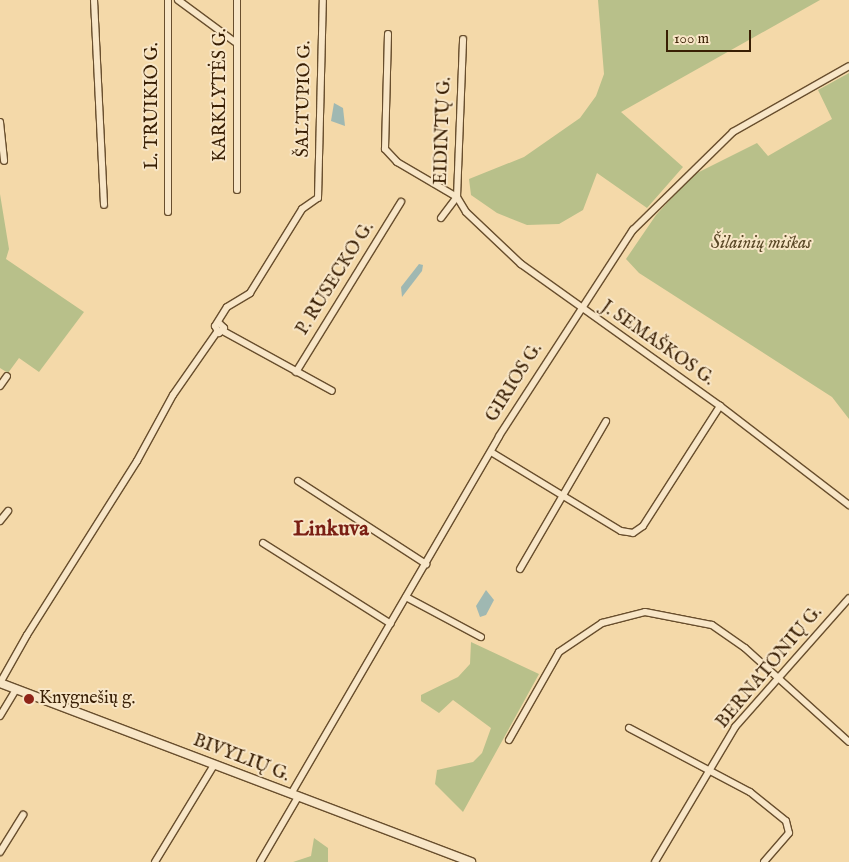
<!DOCTYPE html>
<html>
<head>
<meta charset="utf-8">
<style>
	body { margin:0 }
	#map { position:relative; width:849px; height:862px; overflow:hidden; background:#f4d9a9; font-family:"IM FELL English",serif }
	div>[style] { position:absolute }
	[style*='--x'] { left:calc(var(--x)*1px); top:calc(var(--y)*1px); width:calc(var(--w)*1px); rotate:calc(var(--a)*1deg) }
	.green>* { inset:0; background:#b8c08a }
	.water>* { inset:0; background:#9fb8b2 }
	.roads { filter:drop-shadow(1px 0 #684e2d) drop-shadow(-1px 0 #684e2d) drop-shadow(0 1px #684e2d) drop-shadow(0 -1px #684e2d) }
	.minor>* { height:6px; margin:-3px; padding:0 3px; transform-origin:3px; border-radius:3px; background:#f8e6c7 }
	.tertiary>* { height:8px; margin:-4px; padding:0 4px; transform-origin:4px; border-radius:4px; background:#f8e6c7 }
	.dots>* { width:14px; height:14px; translate:-50% -50%; box-sizing:border-box; border:2px solid #f8e6c7; border-radius:50% }
	span { translate:-50% -50%; white-space:nowrap; text-align:center; line-height:1.15; -webkit-text-stroke:4px #f8e6c7; paint-order:stroke }
	.street-label { font-size:18px; color:#391f04 }
	.park-label { font-size:18px; color:#594726; font-style:italic }
	.poi-label { font-size:18px; color:#391f04 }
	.left { translate:0 -50%; text-align:left }
	.district-label { font-size:22px; color:#7a1f14; font-weight:700 }
	.scale { position:absolute; left:666px; top:30px; width:85px; height:22px; box-sizing:border-box; border:2px solid #391f04; border-top:0; padding-left:6px; font-size:15px; line-height:18px; white-space:nowrap; color:#391f04; -webkit-text-stroke:4px #f8e6c7; paint-order:stroke }
</style>
</head>
<body>
<div id="map">
	<div class="green">
		<div style="clip-path:polygon(598px 0,820px 0,621px 112px,683px 167px,647px 208px,597px 173px,583px 210px,559px 224px,527px 225px,497px 213px,471px 195px,469px 179px,524px 157px,580px 118px,596px 96px,604px 74px)"></div>
		<div style="clip-path:polygon(849px 73px,849px 419px,832px 397px,639px 273px,626px 259px,656px 215px,693px 175px,757px 143px,768px 156px,832px 119px,818px 90px)"></div>
		<div style="clip-path:polygon(0 194px,9px 249px,6px 259px,84px 312px,39px 372px,19px 358px,8px 373px,0 368px)"></div>
		<div style="clip-path:polygon(471px 642px,539px 674px,463px 812px,435px 784px,437px 770px,473px 762px,482px 753px,491px 728px,453px 700px,439px 713px,421px 701px,421px 695px,458px 677px,470px 664px)"></div>
		<div style="clip-path:polygon(314px 838px,328px 848px,328px 862px,293px 862px,311px 856px)"></div>
	</div>
	<div class="water">
		<div style="clip-path:polygon(334px 103px,343px 108px,345px 126px,331px 121px)"></div>
		<div style="clip-path:polygon(419px 264px,423px 265px,422px 271px,402px 297px,401px 287px)"></div>
		<div style="clip-path:polygon(486px 590px,494px 600px,486px 615px,480px 617px,476px 606px)"></div>
	</div>
	<div class="roads">
		<div class="minor">
			<div style="--x:94;--y:0;--w:205;--a:87.2"></div>
			<div style="--x:178;--y:0;--w:71;--a:36.4"></div>
			<div style="--x:237;--y:0;--w:190;--a:90"></div>
			<div style="--x:388;--y:34;--w:115;--a:91.5"></div>
			<div style="--x:385;--y:149;--w:18;--a:47"></div>
			<div style="--x:397;--y:162;--w:69;--a:30.3"></div>
			<div style="--x:457;--y:197;--w:17;--a:59"></div>
			<div style="--x:466;--y:212;--w:76;--a:43.4"></div>
			<div style="--x:521;--y:264;--w:244;--a:35.5"></div>
			<div style="--x:720;--y:406;--w:163;--a:37.5"></div>
			<div style="--x:0;--y:122;--w:39;--a:84"></div>
			<div style="--x:168;--y:212;--w:212;--a:-90"></div>
			<div style="--x:441;--y:218;--w:26;--a:-53"></div>
			<div style="--x:457;--y:197;--w:158;--a:-87.8"></div>
			<div style="--x:219;--y:323;--w:7;--a:45"></div>
			<div style="--x:224;--y:328;--w:7;--a:135"></div>
			<div style="--x:219;--y:333;--w:8;--a:-120"></div>
			<div style="--x:215;--y:326;--w:22;--a:-58"></div>
			<div style="--x:227;--y:307;--w:27;--a:-31"></div>
			<div style="--x:250;--y:293;--w:99;--a:-58.2"></div>
			<div style="--x:302;--y:209;--w:19;--a:-35"></div>
			<div style="--x:318;--y:198;--w:198;--a:-88.6"></div>
			<div style="--x:223;--y:331;--w:124;--a:28.8"></div>
			<div style="--x:296;--y:372;--w:200;--a:-58.3"></div>
			<div style="--x:0;--y:386;--w:12;--a:-55"></div>
			<div style="--x:491;--y:452;--w:152;--a:31.3"></div>
			<div style="--x:621;--y:531;--w:12;--a:9"></div>
			<div style="--x:633;--y:533;--w:12;--a:-35"></div>
			<div style="--x:643;--y:526;--w:143;--a:-57.3"></div>
			<div style="--x:298;--y:481;--w:153;--a:33"></div>
			<div style="--x:0;--y:521;--w:13;--a:-51"></div>
			<div style="--x:263;--y:543;--w:151;--a:32.3"></div>
			<div style="--x:520;--y:569;--w:171;--a:-59.8"></div>
			<div style="--x:406;--y:597;--w:85;--a:28.1"></div>
			<div style="--x:0;--y:683;--w:55;--a:-60.6"></div>
			<div style="--x:27;--y:635;--w:206;--a:-57.7"></div>
			<div style="--x:137;--y:461;--w:75;--a:-61.4"></div>
			<div style="--x:173;--y:395;--w:77;--a:-55.1"></div>
			<div style="--x:0;--y:716;--w:31;--a:-59"></div>
			<div style="--x:629;--y:728;--w:137;--a:27.9"></div>
			<div style="--x:750;--y:792;--w:46;--a:38.9"></div>
			<div style="--x:786;--y:821;--w:12;--a:76"></div>
			<div style="--x:789;--y:833;--w:38;--a:131"></div>
			<div style="--x:509;--y:740;--w:101;--a:-60.4"></div>
			<div style="--x:559;--y:652;--w:52;--a:-34"></div>
			<div style="--x:602;--y:623;--w:44;--a:-14.3"></div>
			<div style="--x:645;--y:612;--w:68;--a:11"></div>
			<div style="--x:712;--y:625;--w:40;--a:34.9"></div>
			<div style="--x:745;--y:648;--w:140;--a:42.1"></div>
			<div style="--x:291;--y:794;--w:414;--a:-59.8"></div>
			<div style="--x:499;--y:436;--w:246;--a:-57"></div>
			<div style="--x:633;--y:230;--w:140;--a:-44.4"></div>
			<div style="--x:733;--y:132;--w:133;--a:-29.6"></div>
			<div style="--x:0;--y:852;--w:44;--a:-58.1"></div>
			<div style="--x:155;--y:862;--w:114;--a:-58.7"></div>
			<div style="--x:260;--y:862;--w:75;--a:-59.7"></div>
			<div style="--x:655;--y:862;--w:157;--a:-59.3"></div>
			<div style="--x:735;--y:727;--w:172;--a:-48.5"></div>
		</div>
		<div class="tertiary">
			<div style="--x:0;--y:683;--w:504;--a:20.81"></div>
		</div>
	</div>
	<div class="dots">
		<div style="left:29px;top:699px;background:#8f2418"></div>
	</div>
	<div class="street-label">
		<span style="left:221px;top:95px;rotate:-90deg">KARKLYTĖS G.</span>
		<span style="left:305px;top:99px;rotate:-89deg">ŠALTUPIO G.</span>
		<span style="left:153px;top:106px;rotate:-90deg">L. TRUIKIO G.</span>
		<span style="left:444px;top:131px;rotate:-88deg">EIDINTŲ G.</span>
		<span style="left:336px;top:279px;rotate:-58deg">P. RUSECKO G.</span>
		<span style="left:657px;top:344px;rotate:35deg">J. SEMAŠKOS G.</span>
		<span style="left:515px;top:383px;rotate:-58deg">GIRIOS G.</span>
		<span style="left:770px;top:668px;rotate:-50deg">BERNATONIŲ G.</span>
		<span style="left:241px;top:759px;rotate:21deg">BIVYLIŲ G.</span>
	</div>
	<div class="park-label">
		<span style="left:761px;top:244px">Šilainių miškas</span>
	</div>
	<div class="poi-label">
		<span class="left" style="left:39px;top:699px">Knygnešių g.</span>
	</div>
	<div class="district-label">
		<span style="left:331px;top:530px">Linkuva</span>
	</div>
	<div class="scale">100 m</div>
</div>
</body>
</html>
